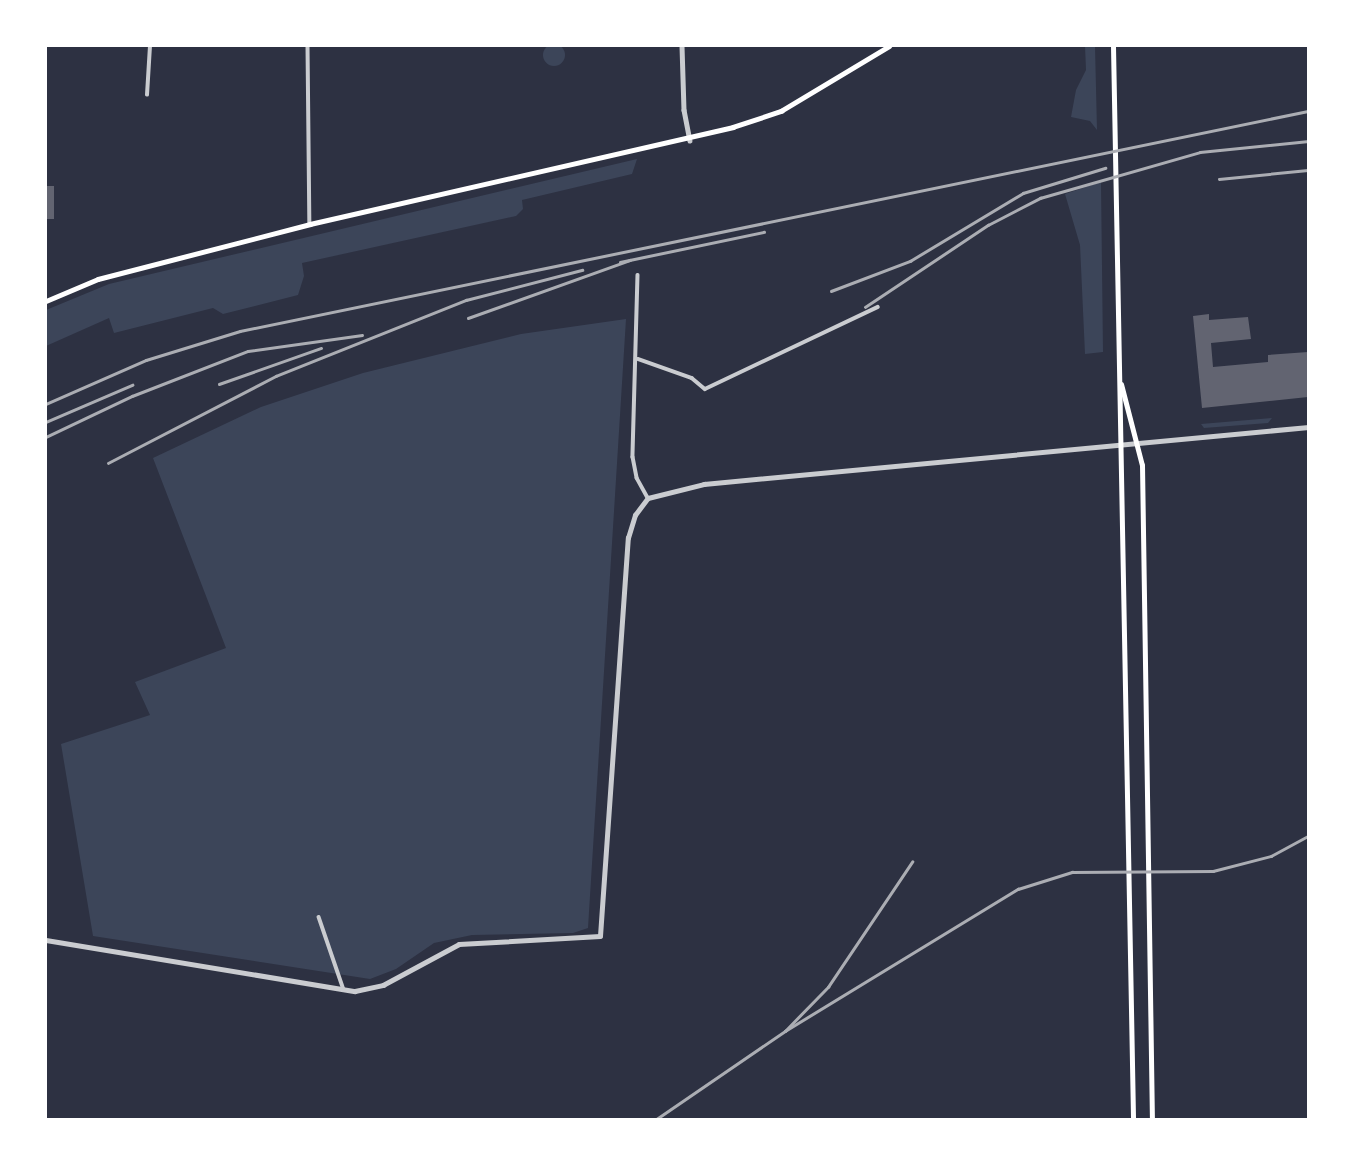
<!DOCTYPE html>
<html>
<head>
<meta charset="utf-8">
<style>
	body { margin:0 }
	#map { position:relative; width:1354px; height:1165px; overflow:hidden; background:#2d3142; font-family:"Noto Serif",serif }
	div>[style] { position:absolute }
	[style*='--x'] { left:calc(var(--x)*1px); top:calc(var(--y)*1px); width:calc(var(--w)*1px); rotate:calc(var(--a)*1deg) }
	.green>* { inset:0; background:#3c4559 }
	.round { border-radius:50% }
	.building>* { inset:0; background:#626471; transform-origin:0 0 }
	.minor>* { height:3.5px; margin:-1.75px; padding:0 1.75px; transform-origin:1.75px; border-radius:1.75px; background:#caccd0 }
	.tertiary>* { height:4.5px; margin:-2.25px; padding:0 2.25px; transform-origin:2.25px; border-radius:2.25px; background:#caccd0 }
	.secondary>* { height:4.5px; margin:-2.25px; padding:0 2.25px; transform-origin:2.25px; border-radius:2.25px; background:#fff }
	.primary>* { height:5px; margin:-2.5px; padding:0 2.5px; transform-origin:2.5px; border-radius:2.5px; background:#fff }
	.rail>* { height:2.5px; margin:-1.25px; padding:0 1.25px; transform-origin:1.25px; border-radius:1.25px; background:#abadb3 }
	span { translate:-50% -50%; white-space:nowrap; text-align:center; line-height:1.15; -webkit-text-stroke:7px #fff; paint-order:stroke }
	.frame { position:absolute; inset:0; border:47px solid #fff; pointer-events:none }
</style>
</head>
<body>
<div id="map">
	<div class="green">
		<div class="round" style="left:543px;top:44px;width:22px;height:22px"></div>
		<div style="clip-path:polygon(1085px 46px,1095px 46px,1097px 130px,1090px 121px,1071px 117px,1076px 90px,1086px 70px)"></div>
		<div style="clip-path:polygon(637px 159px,632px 174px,522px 200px,523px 209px,516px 216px,302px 263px,304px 276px,298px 295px,223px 314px,213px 308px,114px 333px,109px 318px,46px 346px,46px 310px,109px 284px)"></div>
		<div style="clip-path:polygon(1101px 182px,1103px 352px,1085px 354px,1080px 245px,1065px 194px)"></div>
		<div style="clip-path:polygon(626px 319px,588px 928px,573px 933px,472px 935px,434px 943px,396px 969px,370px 979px,93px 936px,61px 744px,150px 715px,135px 682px,226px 648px,153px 458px,261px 407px,363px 373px,521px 334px)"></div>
		<div style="clip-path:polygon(1272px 418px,1268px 423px,1204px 428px,1201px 424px)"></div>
	</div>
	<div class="building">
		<div style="left:54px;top:186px;width:33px;height:8px;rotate:90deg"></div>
		<div style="clip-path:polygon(1209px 314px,1209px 320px,1248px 317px,1251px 339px,1211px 343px,1213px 367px,1268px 362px,1268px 355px,1308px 352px,1308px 397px,1202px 408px,1193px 316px)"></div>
	</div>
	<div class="minor">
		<div style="--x:308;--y:46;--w:178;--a:89.4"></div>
		<div style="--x:147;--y:95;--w:49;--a:-86.5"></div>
		<div style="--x:638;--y:275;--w:182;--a:91.6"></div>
		<div style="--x:633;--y:457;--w:21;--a:79"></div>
		<div style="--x:637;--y:478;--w:23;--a:61"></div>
		<div style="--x:638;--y:359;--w:57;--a:19.4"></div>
		<div style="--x:692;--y:378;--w:17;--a:40"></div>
		<div style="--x:705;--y:389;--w:191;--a:-25.4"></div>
		<div style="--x:319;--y:917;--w:77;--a:71.1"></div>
	</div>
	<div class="tertiary">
		<div style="--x:682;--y:46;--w:64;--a:88.2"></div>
		<div style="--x:684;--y:110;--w:31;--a:79"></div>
		<div style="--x:46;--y:940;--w:313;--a:9.4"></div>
		<div style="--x:355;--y:991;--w:29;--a:-12"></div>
		<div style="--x:383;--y:985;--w:86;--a:-28.3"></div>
		<div style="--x:459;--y:944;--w:141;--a:-3.2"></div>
		<div style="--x:600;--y:936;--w:399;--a:-86"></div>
		<div style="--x:628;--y:538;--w:24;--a:-73"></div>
		<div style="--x:635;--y:515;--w:21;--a:-53"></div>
		<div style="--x:648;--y:498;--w:58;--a:-14"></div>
		<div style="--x:704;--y:484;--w:607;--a:-5.39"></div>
	</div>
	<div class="secondary">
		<div style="--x:46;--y:301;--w:56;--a:-22.9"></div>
		<div style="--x:98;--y:279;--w:219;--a:-14.5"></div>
		<div style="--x:310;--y:224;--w:434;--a:-12.9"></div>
		<div style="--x:733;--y:127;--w:51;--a:-18.4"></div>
		<div style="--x:781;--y:111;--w:126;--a:-31"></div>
	</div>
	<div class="primary">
		<div style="--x:1113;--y:46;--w:1074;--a:88.93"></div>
		<div style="--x:1121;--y:384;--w:84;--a:75.5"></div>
		<div style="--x:1142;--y:465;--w:655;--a:89.13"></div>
	</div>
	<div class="rail">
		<div style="--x:1219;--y:179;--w:89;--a:-5.8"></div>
		<div style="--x:620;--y:262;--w:147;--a:-11.8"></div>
		<div style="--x:831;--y:291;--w:85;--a:-20.8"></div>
		<div style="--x:910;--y:261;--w:132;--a:-31"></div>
		<div style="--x:1023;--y:193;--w:86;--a:-17"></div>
		<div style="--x:865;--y:307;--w:148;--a:-33.7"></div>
		<div style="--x:988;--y:225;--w:59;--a:-27.4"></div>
		<div style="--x:1040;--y:198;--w:166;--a:-16"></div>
		<div style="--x:1200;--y:152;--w:109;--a:-5.8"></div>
		<div style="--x:468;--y:318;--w:172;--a:-19.7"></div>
		<div style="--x:219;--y:384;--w:108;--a:-19.4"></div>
		<div style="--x:46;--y:404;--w:109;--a:-23.7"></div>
		<div style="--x:146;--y:360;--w:98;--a:-17.1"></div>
		<div style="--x:240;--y:331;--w:1090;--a:-11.64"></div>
		<div style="--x:46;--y:422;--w:94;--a:-23.3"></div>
		<div style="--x:46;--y:437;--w:95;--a:-25.5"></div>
		<div style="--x:132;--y:396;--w:124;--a:-21.2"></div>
		<div style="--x:248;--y:351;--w:115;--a:-8"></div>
		<div style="--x:108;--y:463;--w:189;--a:-27.4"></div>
		<div style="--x:276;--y:376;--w:205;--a:-21.8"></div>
		<div style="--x:466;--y:300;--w:120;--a:-14.5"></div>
		<div style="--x:785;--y:1031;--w:273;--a:-31.4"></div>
		<div style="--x:1018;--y:889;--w:57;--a:-17.5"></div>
		<div style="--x:1072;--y:872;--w:141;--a:-0.4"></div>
		<div style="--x:1213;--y:871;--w:60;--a:-14.5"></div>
		<div style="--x:1271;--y:856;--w:42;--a:-28.4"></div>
		<div style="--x:655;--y:1120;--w:158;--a:-34.4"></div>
		<div style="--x:785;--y:1031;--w:62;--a:-45.7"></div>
		<div style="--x:828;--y:987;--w:151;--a:-56.1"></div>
	</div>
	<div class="frame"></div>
</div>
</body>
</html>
